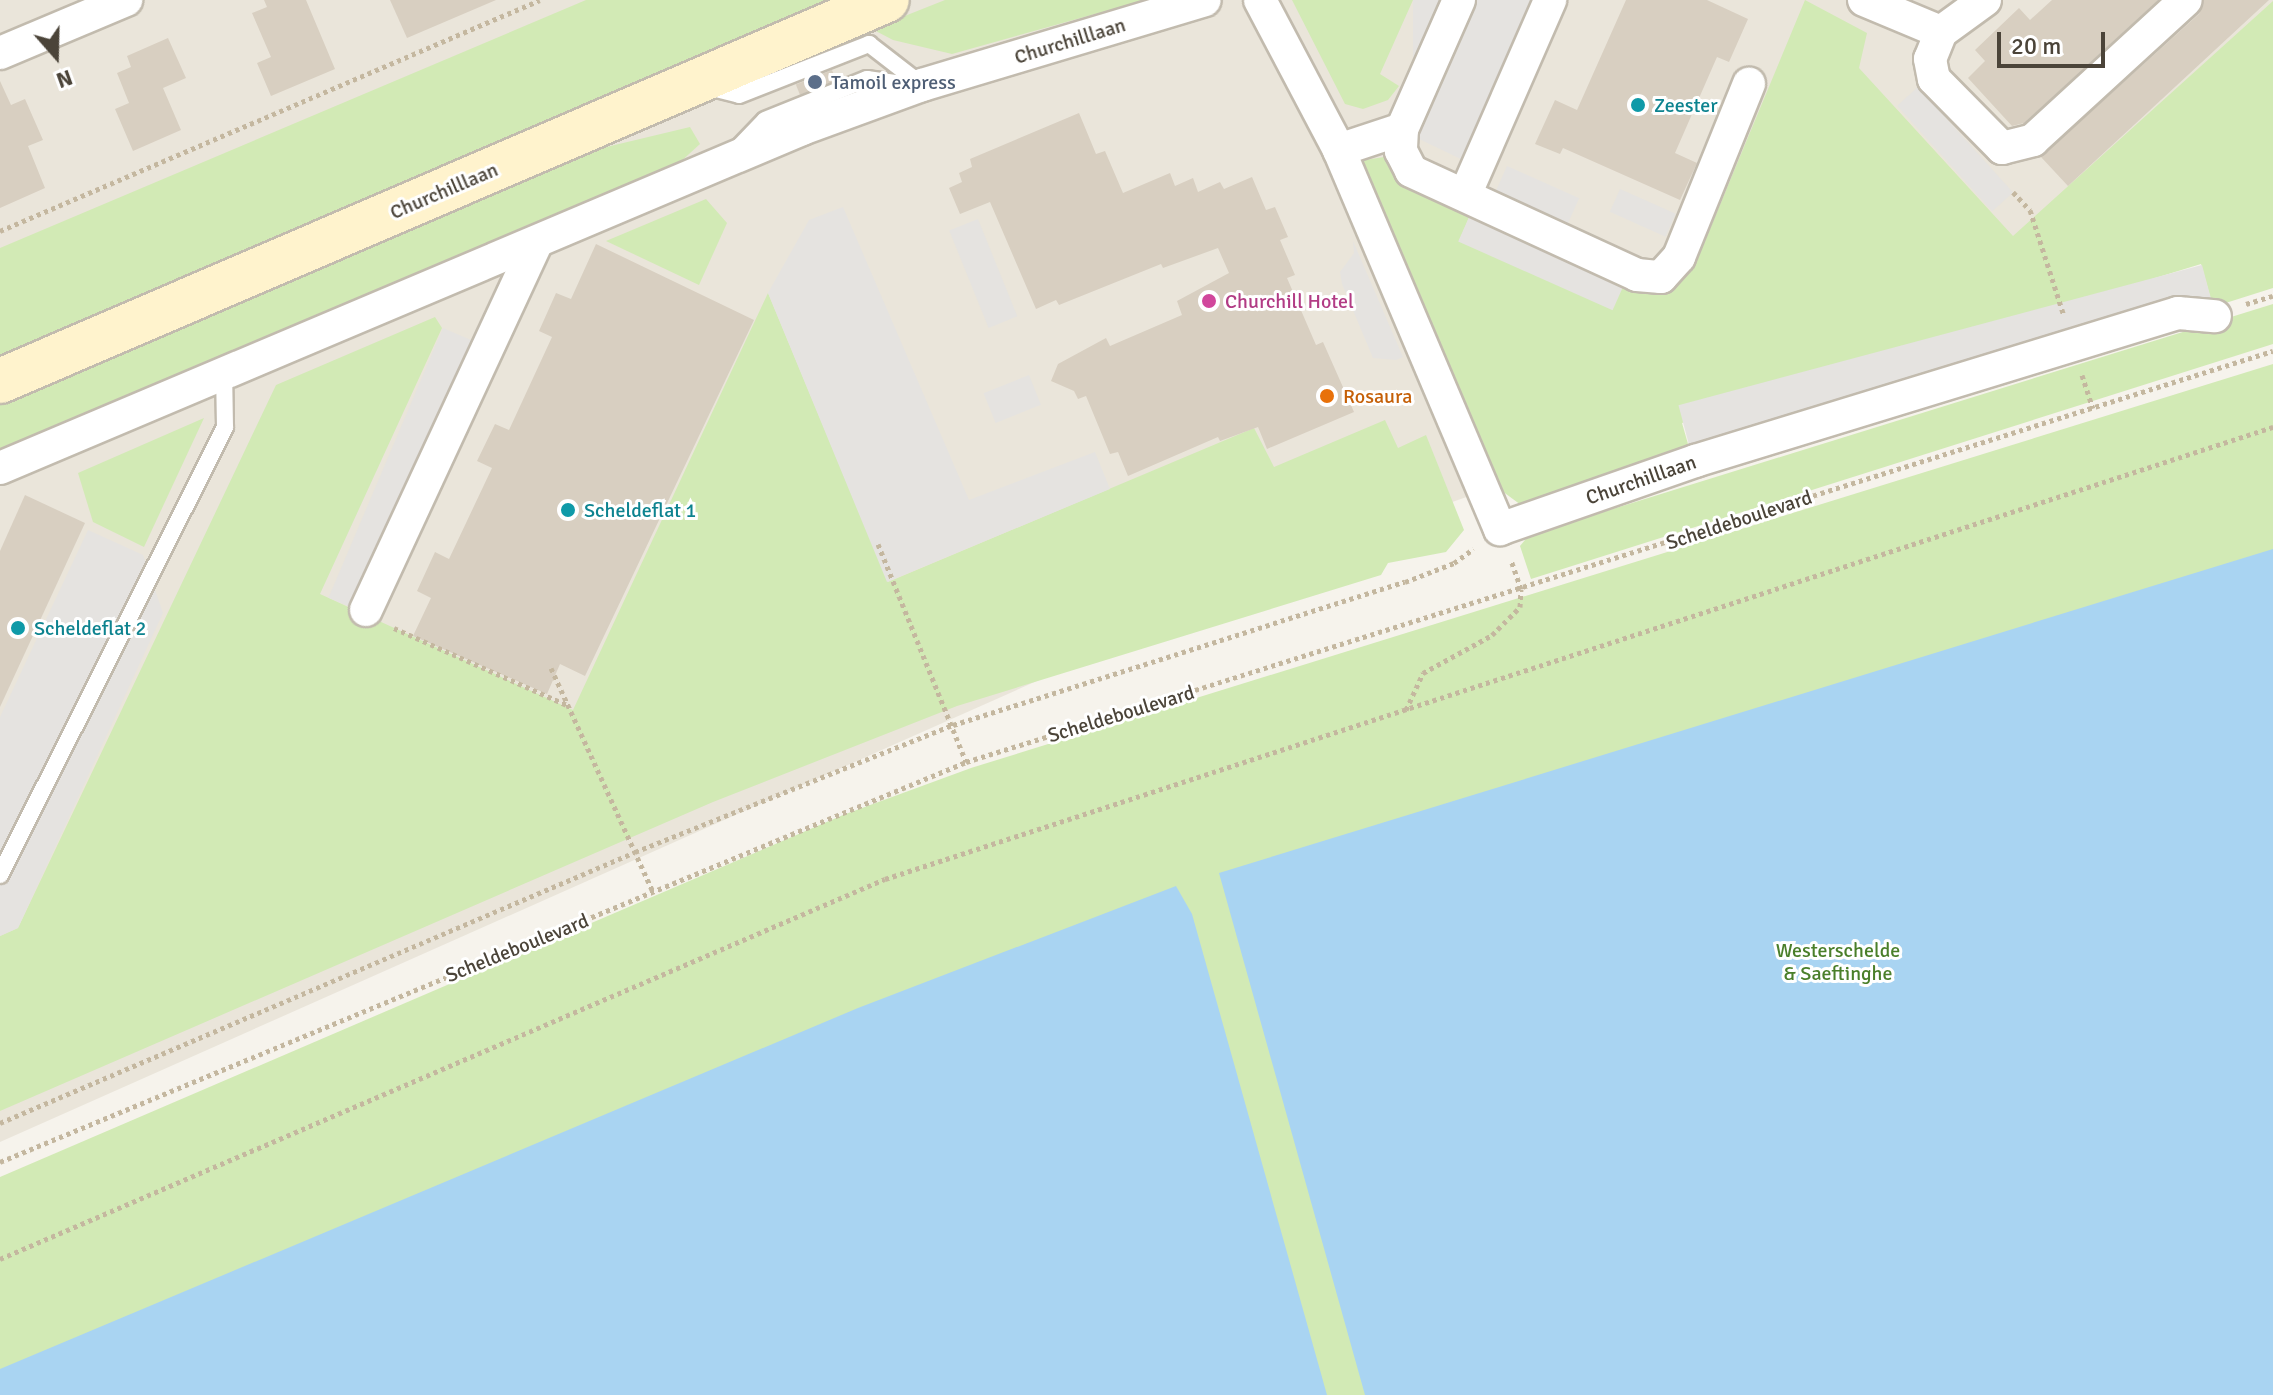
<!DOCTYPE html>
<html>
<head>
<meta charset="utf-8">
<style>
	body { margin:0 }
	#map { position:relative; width:2273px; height:1395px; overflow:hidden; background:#f6f3ec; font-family:Signika,sans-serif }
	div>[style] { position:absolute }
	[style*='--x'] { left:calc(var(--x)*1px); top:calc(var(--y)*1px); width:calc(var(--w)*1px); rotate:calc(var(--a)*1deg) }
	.residential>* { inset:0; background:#eae5da }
	.green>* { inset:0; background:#d2eab5 }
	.parking>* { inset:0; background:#e5e3e0; transform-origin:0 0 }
	.water>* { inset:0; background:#a9d4f2 }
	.building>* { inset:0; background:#d8cfc1; transform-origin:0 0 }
	.path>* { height:5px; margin-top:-2.5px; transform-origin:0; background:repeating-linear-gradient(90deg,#c4b79f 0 4px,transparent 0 8px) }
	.roads { filter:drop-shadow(2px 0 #c2bbae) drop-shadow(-2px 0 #c2bbae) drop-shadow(0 2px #c2bbae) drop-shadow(0 -2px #c2bbae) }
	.lane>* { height:16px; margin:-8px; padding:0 8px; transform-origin:8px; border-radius:8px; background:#fff }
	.street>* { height:32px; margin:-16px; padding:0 16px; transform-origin:16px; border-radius:16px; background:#fff }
	.secondary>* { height:44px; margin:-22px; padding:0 22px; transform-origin:22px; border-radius:22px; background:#fff3cd }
	.dots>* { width:22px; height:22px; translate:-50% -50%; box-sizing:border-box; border:4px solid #fff; border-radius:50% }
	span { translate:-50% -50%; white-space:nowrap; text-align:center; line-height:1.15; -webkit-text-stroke:6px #fff; paint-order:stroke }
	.street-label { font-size:20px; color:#4b4439 }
	.service-label { font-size:20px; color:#4e5e75 }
	.left { translate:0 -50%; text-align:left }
	.culture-label { font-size:20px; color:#0d838f }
	.hotel-label { font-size:20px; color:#b23c85 }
	.food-label { font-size:20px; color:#c56008 }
	.park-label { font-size:20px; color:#4a7f2a }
	.north { position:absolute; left:16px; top:16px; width:80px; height:80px; -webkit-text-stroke:6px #fff; paint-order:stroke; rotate:160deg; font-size:22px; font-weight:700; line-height:32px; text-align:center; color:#4b4439 }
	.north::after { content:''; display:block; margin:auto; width:28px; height:36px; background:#4b4439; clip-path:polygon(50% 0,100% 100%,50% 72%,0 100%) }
	.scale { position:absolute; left:1997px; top:32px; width:108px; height:36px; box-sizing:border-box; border:4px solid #4b4439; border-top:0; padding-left:10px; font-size:24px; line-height:28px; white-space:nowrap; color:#4b4439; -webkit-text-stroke:6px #fff; paint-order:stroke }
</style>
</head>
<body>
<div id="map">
	<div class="residential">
		<div style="clip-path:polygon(0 0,2273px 0,2273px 212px,1390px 524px,0 1142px)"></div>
	</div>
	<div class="green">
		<div style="clip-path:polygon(586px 0,848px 0,0 364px,0 248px)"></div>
		<div style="clip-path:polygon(945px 0,1145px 0,952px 54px,893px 40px,872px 29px)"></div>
		<div style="clip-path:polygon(1292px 0,1413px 0,1380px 74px,1399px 86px,1388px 100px,1363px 109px,1345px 104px)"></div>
		<div style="clip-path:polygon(1805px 0,1867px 33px,1859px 68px,2013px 236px,2273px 1px,2273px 288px,2213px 307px,2201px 264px,1682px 423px,1690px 451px,1521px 505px,1502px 491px,1359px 161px,1384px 157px,1393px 163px,1403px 185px,1470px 215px,1459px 241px,1624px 284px,1669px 287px,1683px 280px,1697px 260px)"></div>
		<div style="clip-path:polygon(690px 127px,700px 144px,677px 165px,0 453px,0 402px,573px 155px)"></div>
		<div style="clip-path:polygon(706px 199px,727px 223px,699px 285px,606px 241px)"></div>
		<div style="clip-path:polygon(768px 293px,888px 582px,1254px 428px,1274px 467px,1385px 420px,1398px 448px,1426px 435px,1464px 530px,1446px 552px,1388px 563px,1381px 575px,957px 706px,713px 802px,0 1111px,0 936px,18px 928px,276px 385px,435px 317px,442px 328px,320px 594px,573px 710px)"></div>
		<div style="clip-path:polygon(2273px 304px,2273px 344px,1531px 579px,1520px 546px,1529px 535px)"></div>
		<div style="clip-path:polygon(2273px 364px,2273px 1395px,0 1395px,0 1177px,843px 815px,971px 768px)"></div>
		<div style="clip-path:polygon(204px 418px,144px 547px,93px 522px,78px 473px)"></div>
	</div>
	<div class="parking">
		<div style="left:1413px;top:0;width:29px;height:82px"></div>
		<div style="clip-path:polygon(1476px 0,1539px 0,1467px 162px,1415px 137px)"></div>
		<div style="left:1918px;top:87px;width:142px;height:28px;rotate:48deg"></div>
		<div style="left:1507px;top:166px;width:79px;height:33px;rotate:24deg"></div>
		<div style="left:1620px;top:189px;width:61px;height:25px;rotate:24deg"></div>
		<div style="clip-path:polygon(843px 207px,969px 500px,1095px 452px,1110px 489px,887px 582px,768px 293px,809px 220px)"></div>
		<div style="left:1470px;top:215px;width:169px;height:29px;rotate:24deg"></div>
		<div style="left:978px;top:219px;width:105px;height:31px;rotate:68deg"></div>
		<div style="clip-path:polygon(1353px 241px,1403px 357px,1396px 360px,1373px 358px,1342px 284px,1340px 272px,1354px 253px)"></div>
		<div style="left:2202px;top:265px;width:59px;height:542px;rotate:75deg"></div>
		<div style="left:443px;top:328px;width:33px;height:293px;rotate:23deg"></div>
		<div style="left:1029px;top:375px;width:32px;height:49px;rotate:68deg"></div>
		<div style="clip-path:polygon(88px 530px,143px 555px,163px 613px,18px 928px,0 936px,0 717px)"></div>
	</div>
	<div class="water">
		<div style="clip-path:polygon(2273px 549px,2273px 1395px,1365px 1395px,1219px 873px)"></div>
		<div style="clip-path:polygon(1176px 886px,1192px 914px,1327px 1395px,0 1395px,0 1369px,858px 1008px)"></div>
	</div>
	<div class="building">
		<div style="clip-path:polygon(264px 0,306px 0,335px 69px,271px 96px,257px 63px,271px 57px,252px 13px,267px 7px)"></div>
		<div style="clip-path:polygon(390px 0,496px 0,407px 38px)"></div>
		<div style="clip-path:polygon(1626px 0,1707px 0,1748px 19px,1729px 62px,1717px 57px,1675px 153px,1697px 163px,1680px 200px,1563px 148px,1560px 154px,1535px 144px,1555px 100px,1577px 110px)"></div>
		<div style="clip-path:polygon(2052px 0,2158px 0,2024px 123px,2012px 126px,1968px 78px,1985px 61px,1975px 50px,2019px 8px,2030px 20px)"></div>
		<div style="clip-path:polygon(2204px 0,2269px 0,2068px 186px,2041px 157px,2199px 14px)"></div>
		<div style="clip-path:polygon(168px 38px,186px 78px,163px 88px,181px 130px,133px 151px,115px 109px,129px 103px,117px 73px,131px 67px,127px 56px)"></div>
		<div style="left:832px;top:70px;width:11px;height:39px;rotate:68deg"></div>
		<div style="clip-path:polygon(0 81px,11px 105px,25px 99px,43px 140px,28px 146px,45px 188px,0 208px)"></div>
		<div style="clip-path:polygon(1079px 113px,1096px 154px,1105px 151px,1123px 193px,1170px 173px,1175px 186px,1193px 178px,1198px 192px,1220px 182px,1224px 189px,1252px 177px,1266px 210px,1275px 207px,1288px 237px,1280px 240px,1295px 275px,1287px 278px,1316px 345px,1323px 342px,1354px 412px,1267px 449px,1258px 427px,1220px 441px,1218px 437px,1128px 476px,1118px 452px,1110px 454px,1086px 396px,1078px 399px,1074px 391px,1051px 381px,1058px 364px,1106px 338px,1110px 346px,1182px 315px,1177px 301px,1229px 273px,1218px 248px,1163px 268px,1161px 264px,1059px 305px,1056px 300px,1036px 309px,990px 202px,960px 214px,949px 188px,962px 182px,959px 173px,972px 167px,970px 159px)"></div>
		<div style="clip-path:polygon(596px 244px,754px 320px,585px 676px,560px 664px,547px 694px,413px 636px,431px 598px,417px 591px,435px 552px,449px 559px,492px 468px,477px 461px,495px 424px,509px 430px,552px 337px,539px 331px,556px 293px,571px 299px)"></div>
		<div style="clip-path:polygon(25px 495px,85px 523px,0 707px,0 551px)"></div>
	</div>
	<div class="path">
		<div style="--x:2013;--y:192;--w:25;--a:47"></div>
		<div style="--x:2030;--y:210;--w:111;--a:72.2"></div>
		<div style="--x:0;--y:231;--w:587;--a:-23.16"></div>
		<div style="--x:2246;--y:304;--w:28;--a:-17"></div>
		<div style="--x:2082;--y:375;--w:35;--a:72"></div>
		<div style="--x:878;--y:544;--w:235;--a:68"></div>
		<div style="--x:394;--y:628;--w:189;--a:24"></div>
		<div style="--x:551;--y:668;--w:246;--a:65.5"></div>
		<div style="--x:1406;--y:710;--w:41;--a:-65.3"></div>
		<div style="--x:1423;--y:673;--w:79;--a:-28.8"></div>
		<div style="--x:1492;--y:635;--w:40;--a:-45"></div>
		<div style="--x:1520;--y:607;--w:18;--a:-87"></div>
		<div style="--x:1521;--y:589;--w:31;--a:-109"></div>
		<div style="--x:0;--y:1123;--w:690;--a:-23.11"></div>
		<div style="--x:635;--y:852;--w:342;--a:-21.8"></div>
		<div style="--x:953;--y:725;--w:474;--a:-17.6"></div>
		<div style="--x:1405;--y:582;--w:53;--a:-21.2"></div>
		<div style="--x:1454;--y:563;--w:24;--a:-36"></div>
		<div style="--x:0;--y:1162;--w:1046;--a:-22.49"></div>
		<div style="--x:966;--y:762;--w:1370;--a:-17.46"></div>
		<div style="--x:0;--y:1259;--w:963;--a:-23.24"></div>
		<div style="--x:885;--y:879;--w:1460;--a:-18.04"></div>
	</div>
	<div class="roads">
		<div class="lane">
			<div style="--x:708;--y:87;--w:32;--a:14"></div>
			<div style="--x:739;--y:95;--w:140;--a:-21.4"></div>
			<div style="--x:869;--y:44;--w:67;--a:37.7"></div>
			<div style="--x:739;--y:147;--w:37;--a:-46"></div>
			<div style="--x:765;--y:120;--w:110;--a:-21.9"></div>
			<div style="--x:867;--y:79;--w:37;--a:8"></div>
			<div style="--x:0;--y:875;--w:501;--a:-63.33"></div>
			<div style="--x:225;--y:427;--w:55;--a:-91"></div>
		</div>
		<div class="street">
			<div style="--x:1260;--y:0;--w:170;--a:62.2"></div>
			<div style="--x:1339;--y:150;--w:412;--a:67"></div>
			<div style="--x:1500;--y:529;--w:207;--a:-19.2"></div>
			<div style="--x:1695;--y:461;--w:505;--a:-17.04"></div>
			<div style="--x:2178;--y:313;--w:37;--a:5"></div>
			<div style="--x:1459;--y:0;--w:141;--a:113.8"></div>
			<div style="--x:1402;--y:129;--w:22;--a:93"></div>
			<div style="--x:1401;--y:151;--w:22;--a:63"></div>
			<div style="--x:1411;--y:171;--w:249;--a:24.7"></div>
			<div style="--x:1637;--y:275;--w:24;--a:5"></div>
			<div style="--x:1661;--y:277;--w:27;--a:-48"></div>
			<div style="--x:1679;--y:257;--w:187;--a:-68"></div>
			<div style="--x:1864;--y:0;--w:83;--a:22.6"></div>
			<div style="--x:1985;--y:0;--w:54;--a:144"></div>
			<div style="--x:1941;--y:32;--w:29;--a:112"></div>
			<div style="--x:1930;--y:59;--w:20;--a:79"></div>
			<div style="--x:1934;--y:79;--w:97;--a:45.4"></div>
			<div style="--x:2002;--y:148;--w:32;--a:-14"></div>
			<div style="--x:2033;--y:140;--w:207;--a:-42.5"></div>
			<div style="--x:0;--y:53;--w:137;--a:-22.8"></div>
			<div style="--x:1339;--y:150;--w:66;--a:-18.4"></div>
			<div style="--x:1465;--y:195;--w:213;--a:-66.4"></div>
			<div style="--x:0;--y:468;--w:871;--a:-22.91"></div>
			<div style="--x:802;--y:129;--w:128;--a:-20.1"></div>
			<div style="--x:922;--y:85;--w:295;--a:-16.7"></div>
			<div style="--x:366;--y:610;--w:404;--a:-65.1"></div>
		</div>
		<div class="secondary">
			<div style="--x:0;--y:381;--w:965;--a:-23.25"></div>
		</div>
	</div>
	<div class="dots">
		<div style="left:815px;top:82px;background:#5c6f8a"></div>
		<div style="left:1638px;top:105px;background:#0f9aa8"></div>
		<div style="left:1209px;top:301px;background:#d1479c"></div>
		<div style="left:1327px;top:396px;background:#e8710a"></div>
		<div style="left:568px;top:510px;background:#0f9aa8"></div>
		<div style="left:18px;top:628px;background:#0f9aa8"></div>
	</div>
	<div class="street-label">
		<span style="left:1070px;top:41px;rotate:-17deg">Churchilllaan</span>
		<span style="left:444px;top:191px;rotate:-23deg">Churchilllaan</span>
		<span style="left:1641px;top:480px;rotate:-19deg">Churchilllaan</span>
		<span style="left:1739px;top:520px;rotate:-18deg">Scheldeboulevard</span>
		<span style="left:1121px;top:714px;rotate:-17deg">Scheldeboulevard</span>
		<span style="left:517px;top:948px;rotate:-22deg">Scheldeboulevard</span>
	</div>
	<div class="service-label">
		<span class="left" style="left:831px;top:82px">Tamoil express</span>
	</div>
	<div class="culture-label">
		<span class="left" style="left:1654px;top:105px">Zeester</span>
		<span class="left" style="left:584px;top:510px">Scheldeflat 1</span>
		<span class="left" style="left:34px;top:628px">Scheldeflat 2</span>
	</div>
	<div class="hotel-label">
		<span class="left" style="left:1225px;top:301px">Churchill Hotel</span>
	</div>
	<div class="food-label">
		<span class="left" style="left:1343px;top:396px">Rosaura</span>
	</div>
	<div class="park-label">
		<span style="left:1838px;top:962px">Westerschelde<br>&amp; Saeftinghe</span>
	</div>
	<div class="north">N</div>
	<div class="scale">20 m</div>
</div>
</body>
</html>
